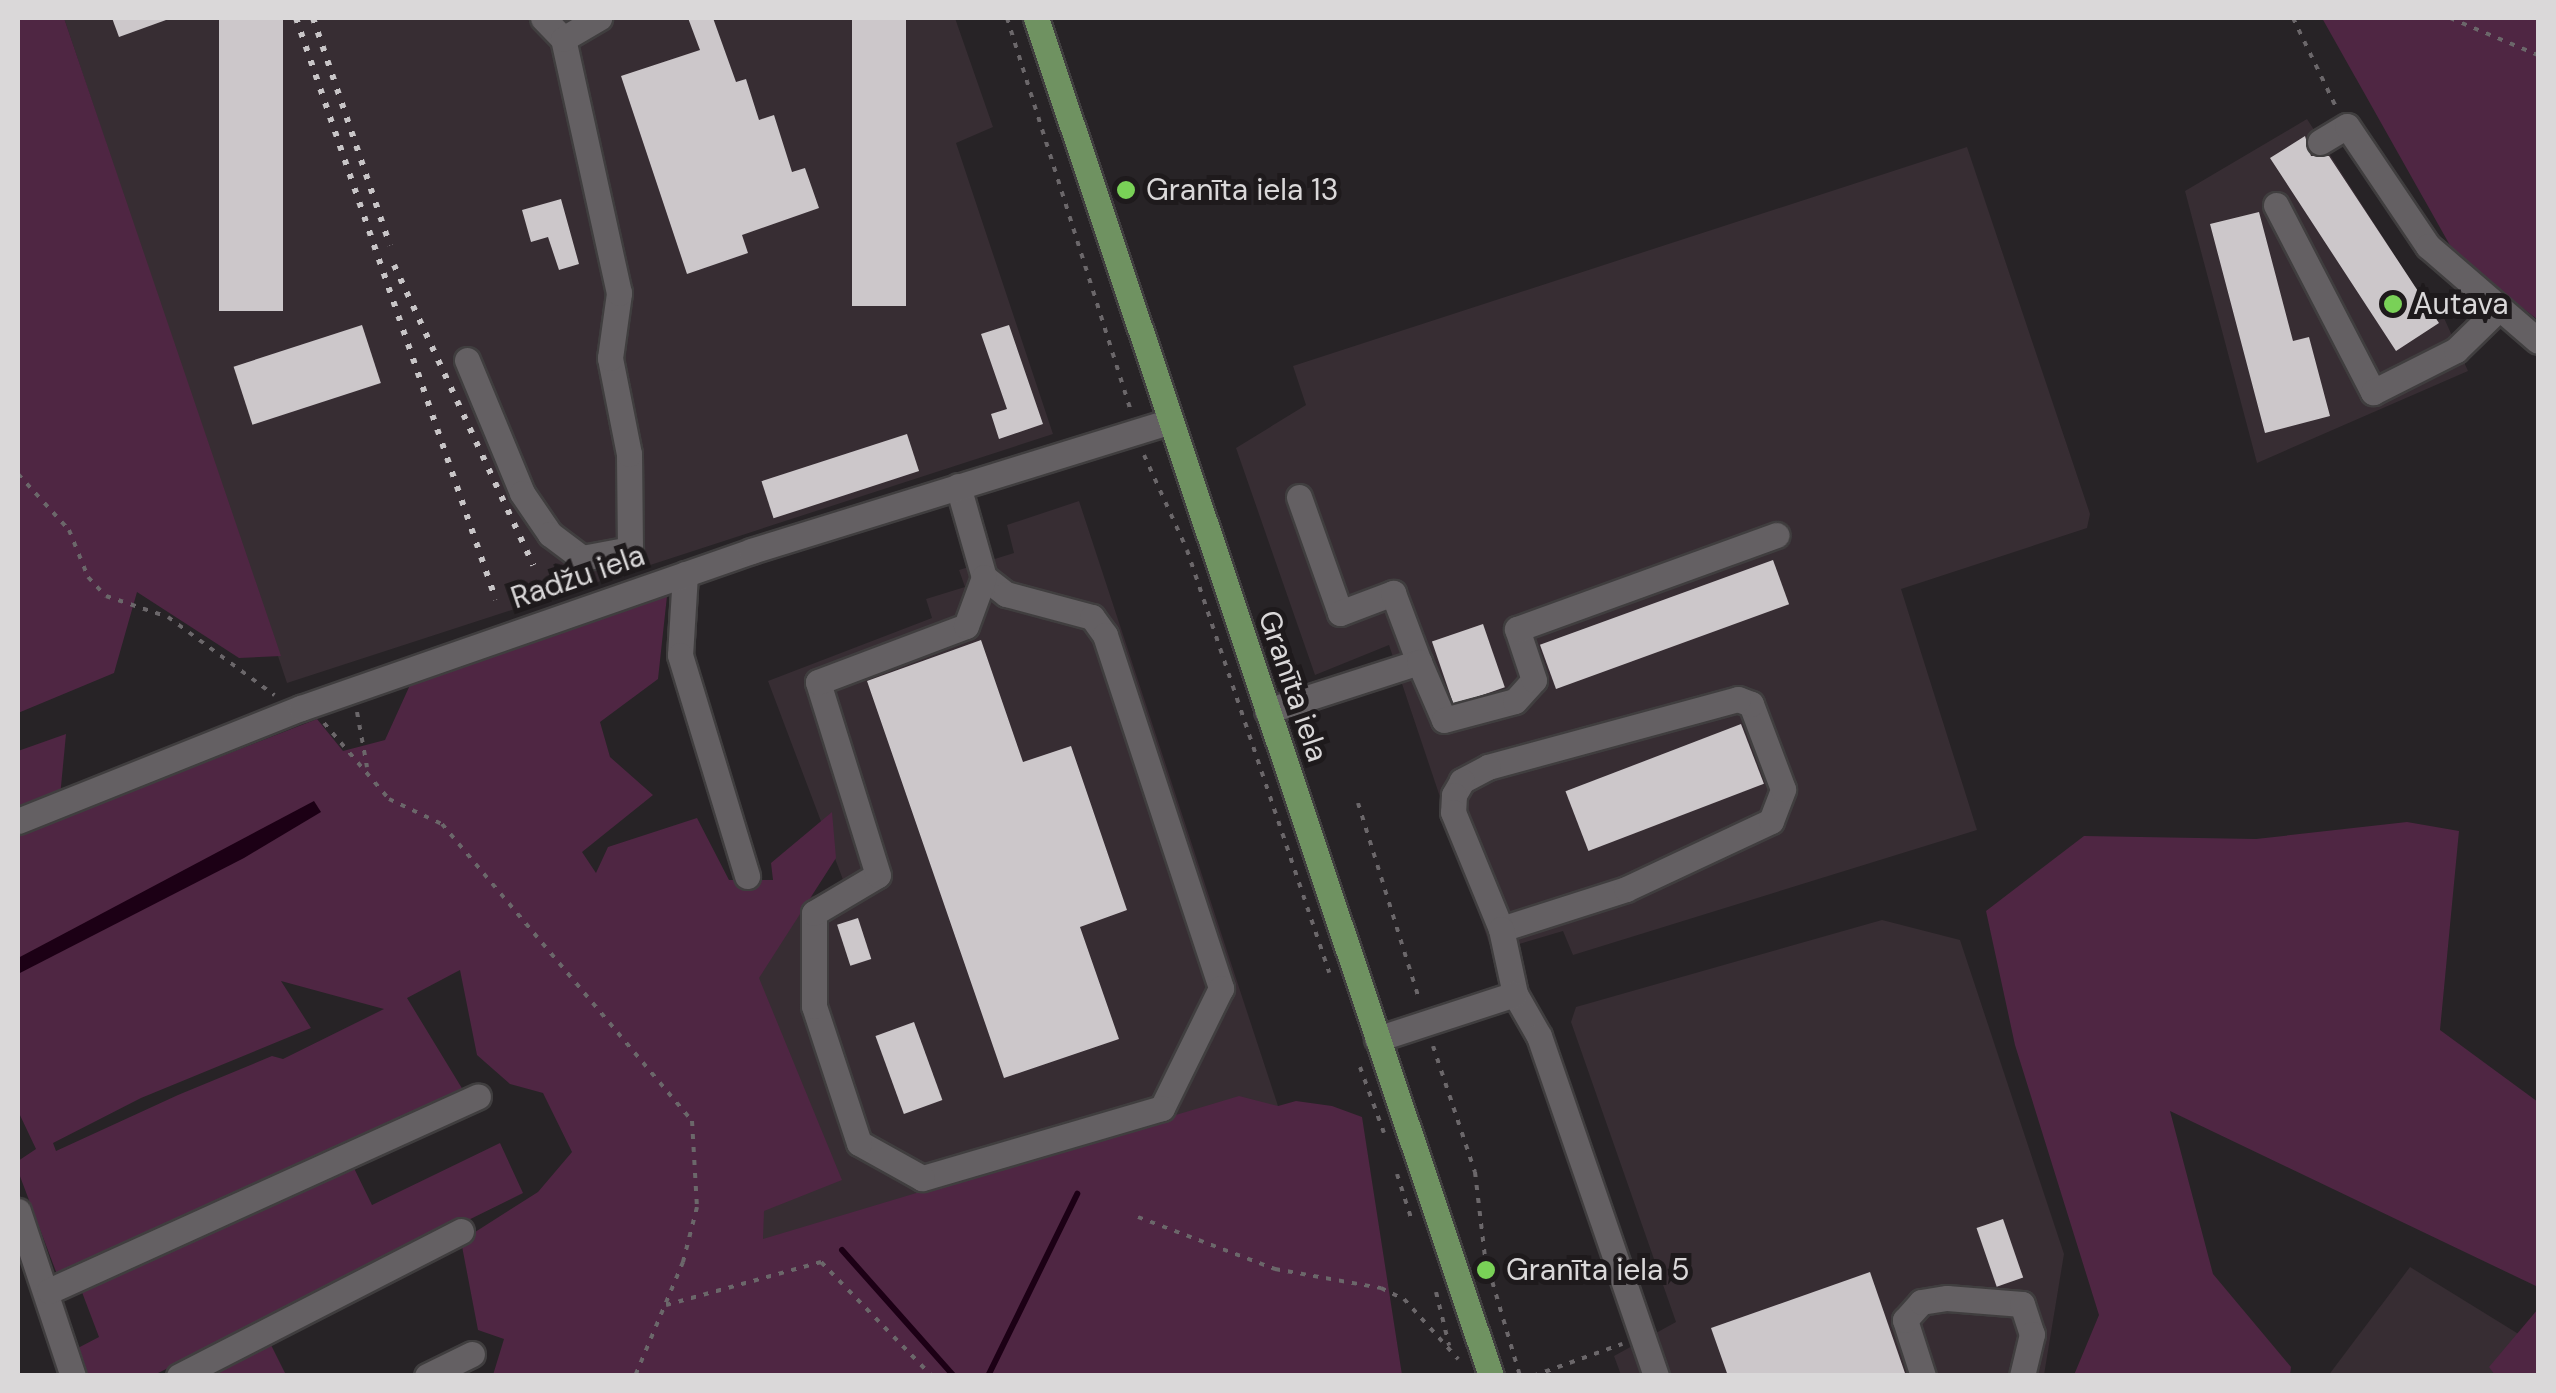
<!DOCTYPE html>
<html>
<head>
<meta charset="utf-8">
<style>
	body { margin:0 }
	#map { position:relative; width:2556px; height:1393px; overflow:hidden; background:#272326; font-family:"DM Sans",sans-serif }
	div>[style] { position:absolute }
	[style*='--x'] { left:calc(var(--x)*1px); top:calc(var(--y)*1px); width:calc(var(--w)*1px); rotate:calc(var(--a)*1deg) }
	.built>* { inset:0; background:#372d33 }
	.green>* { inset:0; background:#4f2643 }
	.water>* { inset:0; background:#1c0015 }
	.stream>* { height:6px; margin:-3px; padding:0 3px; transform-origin:3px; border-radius:3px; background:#1c0015 }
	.building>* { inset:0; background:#ccc7ca; transform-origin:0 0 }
	.path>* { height:4px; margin-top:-2px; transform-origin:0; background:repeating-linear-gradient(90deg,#6b676a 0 5px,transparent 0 13px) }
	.roads { filter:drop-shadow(2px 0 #403e3f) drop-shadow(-2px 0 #403e3f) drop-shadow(0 2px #403e3f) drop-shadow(0 -2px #403e3f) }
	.minor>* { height:25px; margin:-12.5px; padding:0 12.5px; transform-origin:12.5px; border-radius:12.5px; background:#646063 }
	.major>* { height:25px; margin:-12.5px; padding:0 12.5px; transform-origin:12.5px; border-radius:12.5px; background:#6f9261 }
	.rail>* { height:6px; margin-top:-3px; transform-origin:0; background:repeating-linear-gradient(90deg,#c8c5c7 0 5px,transparent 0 15px) }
	.dots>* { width:28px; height:28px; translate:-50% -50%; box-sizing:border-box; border:5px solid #1e1a1c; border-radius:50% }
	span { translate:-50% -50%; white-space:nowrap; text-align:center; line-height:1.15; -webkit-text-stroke:10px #1e1a1c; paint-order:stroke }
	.poi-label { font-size:30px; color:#dad8d9 }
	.left { translate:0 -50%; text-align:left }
	.street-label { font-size:30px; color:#dad8d9 }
	.frame { position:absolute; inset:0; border:20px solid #dad8d9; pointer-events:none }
</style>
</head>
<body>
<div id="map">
	<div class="built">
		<div style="clip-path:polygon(64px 18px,955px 18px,993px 127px,956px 143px,1053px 434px,287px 683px)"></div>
		<div style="clip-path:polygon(2307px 119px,2437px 321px,2444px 318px,2468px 371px,2257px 463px,2185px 191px)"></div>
		<div style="clip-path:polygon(1967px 147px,2090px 514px,2087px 528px,1901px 589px,1977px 830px,1573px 955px,1563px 931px,1492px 952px,1389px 645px,1315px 675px,1236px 448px,1306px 405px,1293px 366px)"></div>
		<div style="clip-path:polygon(1079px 501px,1278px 1106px,752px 1269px,651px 952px,845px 885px,768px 681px,932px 618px,926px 599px,965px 587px,959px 570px,1014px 553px,1007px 525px)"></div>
		<div style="clip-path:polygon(1882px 920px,1960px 940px,2064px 1254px,2044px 1375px,1621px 1375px,1614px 1356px,1676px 1322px,1571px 1022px,1576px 1007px)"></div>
		<div style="clip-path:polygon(2410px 1267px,2538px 1346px,2538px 1375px,2328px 1376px)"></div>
	</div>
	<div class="green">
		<div style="clip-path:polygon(18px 18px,64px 18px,281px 656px,239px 658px,137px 592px,114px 673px,18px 713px)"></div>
		<div style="clip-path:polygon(2322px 18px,2538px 18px,2538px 320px,2456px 256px)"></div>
		<div style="clip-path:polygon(evenodd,667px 596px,658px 679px,600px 722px,610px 757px,653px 795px,582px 852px,596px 873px,608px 847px,697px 818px,729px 880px,773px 880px,771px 863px,832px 812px,836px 858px,759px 978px,842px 1180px,764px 1211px,763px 1239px,1239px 1096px,1278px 1106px,1296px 1101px,1332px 1106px,1362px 1117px,1402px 1375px,493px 1375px,504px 1339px,478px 1330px,461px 1241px,538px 1192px,572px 1152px,543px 1093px,510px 1084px,477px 1055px,460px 970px,407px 998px,463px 1090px,58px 1277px,18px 1171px,18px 1161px,36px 1149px,18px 1111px,18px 835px,317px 719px,343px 751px,385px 740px,410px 685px,667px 596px,281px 981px,384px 1009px,283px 1059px,272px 1056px,178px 1095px,56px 1151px,53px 1143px,141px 1098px,311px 1028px,281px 981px)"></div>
		<div style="clip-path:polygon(66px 734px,60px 797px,18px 812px,18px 751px)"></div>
		<div style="clip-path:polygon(2407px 822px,2459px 831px,2440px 1030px,2538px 1102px,2538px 1287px,2170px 1111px,2213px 1274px,2291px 1367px,2290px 1375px,2074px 1375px,2099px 1315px,2015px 1045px,1986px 911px,2084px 836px,2256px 839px)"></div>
		<div style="clip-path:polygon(500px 1143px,523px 1193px,154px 1375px,85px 1375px,76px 1349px,99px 1337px,80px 1287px,351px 1162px,372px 1205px)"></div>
		<div style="clip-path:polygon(2538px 1309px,2538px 1375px,2495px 1375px,2489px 1367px)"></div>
		<div style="clip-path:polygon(268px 1339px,286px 1375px,194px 1376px)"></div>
	</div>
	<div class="water">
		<div style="clip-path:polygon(314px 801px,321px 812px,244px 858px,18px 974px,18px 958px)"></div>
	</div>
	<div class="stream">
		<div style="--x:842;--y:1250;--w:169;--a:48.4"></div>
		<div style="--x:988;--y:1376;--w:203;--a:-63.9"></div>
	</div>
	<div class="building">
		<div style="clip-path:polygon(112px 18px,165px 18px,166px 20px,119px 37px)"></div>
		<div style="left:219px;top:18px;width:64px;height:293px"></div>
		<div style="clip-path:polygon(688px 18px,713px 18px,736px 82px,746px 79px,759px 120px,774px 115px,792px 172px,805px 168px,819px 208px,742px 235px,748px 253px,687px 274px,621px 76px,700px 50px)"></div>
		<div style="left:852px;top:18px;width:54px;height:288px"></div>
		<div style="clip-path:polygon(2305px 136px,2311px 156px,2329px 156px,2439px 323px,2396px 351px,2270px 158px)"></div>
		<div style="clip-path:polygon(561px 199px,579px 264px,559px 270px,548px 237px,531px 242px,522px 210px)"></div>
		<div style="clip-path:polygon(2259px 212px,2293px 341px,2309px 337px,2330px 416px,2265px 433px,2210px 224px)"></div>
		<div style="left:362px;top:325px;width:61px;height:135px;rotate:72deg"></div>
		<div style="clip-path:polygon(1009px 325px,1043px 424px,999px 439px,991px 414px,1007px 409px,981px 334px)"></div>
		<div style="left:907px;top:434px;width:39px;height:153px;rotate:72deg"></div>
		<div style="left:1773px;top:560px;width:47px;height:248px;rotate:70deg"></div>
		<div style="left:1483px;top:624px;width:67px;height:54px;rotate:71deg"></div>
		<div style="clip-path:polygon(981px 640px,1023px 762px,1071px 746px,1127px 910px,1080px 927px,1119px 1039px,1004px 1078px,867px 681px)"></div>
		<div style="left:1741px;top:724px;width:64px;height:188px;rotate:69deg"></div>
		<div style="left:858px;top:918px;width:43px;height:22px;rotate:72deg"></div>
		<div style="left:914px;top:1022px;width:83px;height:41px;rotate:70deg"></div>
		<div style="left:2003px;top:1219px;width:62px;height:28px;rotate:71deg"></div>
		<div style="clip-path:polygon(1870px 1272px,1906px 1376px,1728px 1376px,1711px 1328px)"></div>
	</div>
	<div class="path">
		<div style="--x:1007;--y:18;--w:409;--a:72.5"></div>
		<div style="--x:2293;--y:18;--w:97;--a:64.2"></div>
		<div style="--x:2450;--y:18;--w:95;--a:22.8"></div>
		<div style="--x:1144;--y:455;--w:104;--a:65.6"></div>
		<div style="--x:1187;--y:550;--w:446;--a:71.4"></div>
		<div style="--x:18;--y:474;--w:76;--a:47.7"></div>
		<div style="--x:69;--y:530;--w:51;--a:68"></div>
		<div style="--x:88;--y:577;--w:26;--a:47"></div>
		<div style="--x:106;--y:596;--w:65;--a:18.7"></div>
		<div style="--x:168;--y:617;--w:132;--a:36.3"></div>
		<div style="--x:357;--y:712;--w:56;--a:79.7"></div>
		<div style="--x:324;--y:723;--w:100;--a:49.5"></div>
		<div style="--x:389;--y:799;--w:59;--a:25.3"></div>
		<div style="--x:442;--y:824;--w:388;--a:49.9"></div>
		<div style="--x:692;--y:1121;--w:86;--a:86.7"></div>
		<div style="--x:697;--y:1207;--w:57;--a:104.3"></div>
		<div style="--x:683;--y:1262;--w:124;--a:112.8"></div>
		<div style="--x:1358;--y:803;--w:205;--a:72.7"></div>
		<div style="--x:1433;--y:1046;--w:133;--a:71.6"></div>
		<div style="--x:1475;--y:1172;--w:86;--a:83.3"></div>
		<div style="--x:1485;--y:1257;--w:124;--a:73.6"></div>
		<div style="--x:1360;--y:1067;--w:70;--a:70"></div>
		<div style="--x:1397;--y:1174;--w:49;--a:72.3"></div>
		<div style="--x:1138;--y:1217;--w:147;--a:20.8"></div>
		<div style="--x:1275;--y:1269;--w:108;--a:10.2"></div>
		<div style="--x:1381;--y:1288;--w:25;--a:26"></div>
		<div style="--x:1404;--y:1299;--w:81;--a:48"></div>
		<div style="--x:1436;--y:1292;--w:55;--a:76.2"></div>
		<div style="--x:666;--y:1305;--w:161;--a:-15.5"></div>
		<div style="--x:821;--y:1262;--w:159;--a:45.8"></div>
		<div style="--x:1533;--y:1376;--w:95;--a:-19.8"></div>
	</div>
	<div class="roads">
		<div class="minor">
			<div style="--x:543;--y:18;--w:29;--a:46"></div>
			<div style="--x:2320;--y:142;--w:31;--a:-31"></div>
			<div style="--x:2347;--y:126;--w:145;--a:56"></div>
			<div style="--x:2428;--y:246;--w:145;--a:40.8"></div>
			<div style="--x:2276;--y:205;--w:211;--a:62.6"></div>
			<div style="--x:2373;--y:392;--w:93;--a:-26.8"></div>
			<div style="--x:2456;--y:350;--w:57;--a:-44.3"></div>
			<div style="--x:467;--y:360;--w:144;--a:67.5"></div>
			<div style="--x:522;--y:493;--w:50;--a:55.7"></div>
			<div style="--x:550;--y:534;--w:40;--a:37"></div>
			<div style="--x:582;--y:558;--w:49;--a:-10.6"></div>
			<div style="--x:630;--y:549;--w:95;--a:-90.6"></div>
			<div style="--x:629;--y:454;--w:98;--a:-101.2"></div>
			<div style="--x:610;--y:358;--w:66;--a:-82.1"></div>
			<div style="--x:619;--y:293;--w:260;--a:-102.4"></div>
			<div style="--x:563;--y:39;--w:42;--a:-30.3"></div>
			<div style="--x:958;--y:486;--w:95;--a:74.1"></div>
			<div style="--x:984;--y:577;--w:28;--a:38"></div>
			<div style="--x:1006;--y:594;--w:89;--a:15"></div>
			<div style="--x:1092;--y:617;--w:22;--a:54"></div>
			<div style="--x:1105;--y:635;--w:372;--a:71.8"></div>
			<div style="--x:1221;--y:988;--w:134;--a:116.2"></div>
			<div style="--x:1162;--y:1108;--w:250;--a:163.7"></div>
			<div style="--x:922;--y:1178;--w:72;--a:-150.9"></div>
			<div style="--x:859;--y:1143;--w:144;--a:-108.2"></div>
			<div style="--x:814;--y:1006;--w:93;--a:-90"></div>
			<div style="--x:814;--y:913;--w:74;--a:-30.7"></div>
			<div style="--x:878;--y:875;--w:202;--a:-107.3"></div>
			<div style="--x:818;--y:682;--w:158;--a:-20.7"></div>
			<div style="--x:966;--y:626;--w:52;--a:-69.8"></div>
			<div style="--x:1299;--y:497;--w:123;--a:70.5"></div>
			<div style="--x:1340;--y:613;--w:57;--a:-20.7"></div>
			<div style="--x:1393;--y:593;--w:74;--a:69.4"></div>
			<div style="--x:685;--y:574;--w:81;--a:93.5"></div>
			<div style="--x:680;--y:655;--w:231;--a:73.1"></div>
			<div style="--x:1267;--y:711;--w:160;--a:-17.9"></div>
			<div style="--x:1419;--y:662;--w:63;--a:66.7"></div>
			<div style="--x:1444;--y:720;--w:73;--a:-15"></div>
			<div style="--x:1515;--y:701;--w:28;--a:-48"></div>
			<div style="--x:1534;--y:680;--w:54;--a:-108.4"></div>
			<div style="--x:1517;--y:629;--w:276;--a:-19.9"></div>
			<div style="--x:18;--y:821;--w:305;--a:-21.8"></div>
			<div style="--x:301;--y:708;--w:477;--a:-19.2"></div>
			<div style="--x:751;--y:551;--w:439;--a:-17.2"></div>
			<div style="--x:1501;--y:929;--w:131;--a:-17.7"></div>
			<div style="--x:1626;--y:889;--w:160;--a:-25.1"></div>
			<div style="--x:1771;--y:821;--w:34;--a:-69"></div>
			<div style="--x:1783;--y:789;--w:91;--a:-110.6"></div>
			<div style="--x:1751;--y:704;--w:14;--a:-159"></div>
			<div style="--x:1738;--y:699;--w:259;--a:164.8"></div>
			<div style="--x:1488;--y:767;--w:30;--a:152"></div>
			<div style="--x:1462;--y:781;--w:16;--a:120"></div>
			<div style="--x:1454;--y:795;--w:17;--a:93"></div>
			<div style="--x:1453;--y:812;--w:126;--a:67.7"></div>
			<div style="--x:1501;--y:929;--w:66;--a:77.8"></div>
			<div style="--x:1515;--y:994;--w:48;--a:60.3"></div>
			<div style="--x:1539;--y:1036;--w:360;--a:71"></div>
			<div style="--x:1377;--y:1039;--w:145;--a:-18.1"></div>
			<div style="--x:18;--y:1211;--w:174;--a:71.6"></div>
			<div style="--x:49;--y:1291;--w:471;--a:-24.4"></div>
			<div style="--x:179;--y:1376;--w:317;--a:-27.2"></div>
			<div style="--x:427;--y:1376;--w:50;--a:-26.1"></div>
			<div style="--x:1923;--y:1376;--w:59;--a:-107.8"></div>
			<div style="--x:1905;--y:1320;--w:24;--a:-48"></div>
			<div style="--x:1921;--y:1302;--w:26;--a:-9"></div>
			<div style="--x:1947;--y:1298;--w:75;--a:4.6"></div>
			<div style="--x:2022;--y:1304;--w:32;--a:72"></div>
			<div style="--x:2032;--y:1334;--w:43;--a:103.4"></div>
		</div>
		<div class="major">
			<div style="--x:1036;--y:18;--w:1432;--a:71.48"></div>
		</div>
	</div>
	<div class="rail">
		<div style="--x:296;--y:18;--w:615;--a:71.04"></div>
		<div style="--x:313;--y:18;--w:240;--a:71.3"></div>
		<div style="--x:394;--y:265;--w:331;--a:65.1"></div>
	</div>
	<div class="dots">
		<div style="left:1126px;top:190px;background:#79d157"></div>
		<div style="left:2393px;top:304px;background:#79d157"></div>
		<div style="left:1486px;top:1270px;background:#79d157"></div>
	</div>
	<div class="poi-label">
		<span class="left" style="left:1146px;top:190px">Granīta iela 13</span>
		<span class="left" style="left:2413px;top:304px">Autava</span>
		<span class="left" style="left:1506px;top:1270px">Granīta iela 5</span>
	</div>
	<div class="street-label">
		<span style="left:578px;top:577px;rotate:-19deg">Radžu iela</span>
		<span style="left:1293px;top:686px;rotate:71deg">Granīta iela</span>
	</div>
	<div class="frame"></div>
</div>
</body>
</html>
